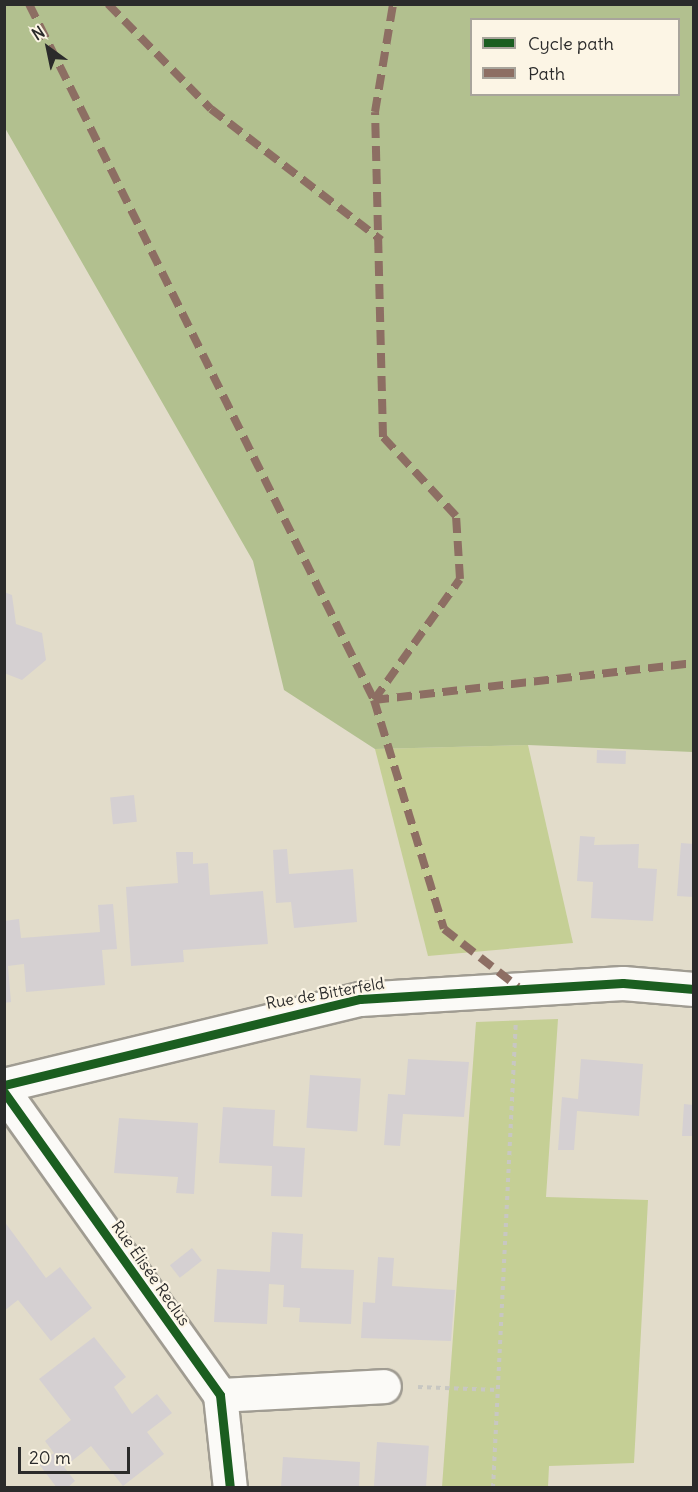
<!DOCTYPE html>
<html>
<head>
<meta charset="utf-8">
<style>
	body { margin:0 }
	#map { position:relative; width:698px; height:1492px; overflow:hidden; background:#e2dcca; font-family:Delius,sans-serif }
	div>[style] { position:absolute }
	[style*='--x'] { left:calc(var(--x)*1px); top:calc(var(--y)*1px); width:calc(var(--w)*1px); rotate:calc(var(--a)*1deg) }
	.green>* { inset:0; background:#c5cf95 }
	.forest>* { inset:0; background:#b2c08f }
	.building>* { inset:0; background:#d5d0d2; transform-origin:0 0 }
	.path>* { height:4px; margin-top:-2px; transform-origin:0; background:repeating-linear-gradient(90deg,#c8c7c2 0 4.5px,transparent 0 9px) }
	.roads { filter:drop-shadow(2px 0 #a09c92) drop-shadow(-2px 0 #a09c92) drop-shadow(0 2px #a09c92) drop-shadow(0 -2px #a09c92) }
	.minor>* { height:33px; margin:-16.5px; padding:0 16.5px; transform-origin:16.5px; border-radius:16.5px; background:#fbfaf7 }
	.quiet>* { height:8px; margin-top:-4px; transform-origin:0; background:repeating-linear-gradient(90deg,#8d6e63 0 15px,transparent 0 23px) }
	.cycleway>* { height:9px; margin:-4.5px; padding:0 4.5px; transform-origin:4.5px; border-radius:4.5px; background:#1b5e20 }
	span { translate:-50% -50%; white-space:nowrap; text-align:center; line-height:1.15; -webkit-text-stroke:4.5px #fcf5e5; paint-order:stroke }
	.street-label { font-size:16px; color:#2b2b2b }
	.frame { position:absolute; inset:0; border:6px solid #2b2b2b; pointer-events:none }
	.legend { position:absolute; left:470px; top:18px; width:210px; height:78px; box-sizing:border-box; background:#fcf5e5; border:2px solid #a8a49b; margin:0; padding:8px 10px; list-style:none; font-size:18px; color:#2b2b2b }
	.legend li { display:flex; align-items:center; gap:12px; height:30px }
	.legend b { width:30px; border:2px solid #a8a49b }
	.north { position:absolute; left:18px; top:18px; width:60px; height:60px; -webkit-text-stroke:4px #fcf5e5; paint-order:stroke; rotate:327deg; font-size:16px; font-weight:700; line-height:24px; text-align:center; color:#2b2b2b }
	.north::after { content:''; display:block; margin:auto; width:21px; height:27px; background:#2b2b2b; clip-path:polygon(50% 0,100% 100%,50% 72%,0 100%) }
	.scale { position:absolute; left:18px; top:1447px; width:112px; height:27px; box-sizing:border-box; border:3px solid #2b2b2b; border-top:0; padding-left:8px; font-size:18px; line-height:21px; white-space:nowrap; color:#2b2b2b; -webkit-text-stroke:4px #fcf5e5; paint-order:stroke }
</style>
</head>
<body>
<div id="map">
	<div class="green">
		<div style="clip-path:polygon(528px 745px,573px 943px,428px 956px,375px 749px)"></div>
		<div style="clip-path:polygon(558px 1019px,546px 1197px,648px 1200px,634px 1463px,549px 1466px,548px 1487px,442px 1487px,476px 1022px)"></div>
	</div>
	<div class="forest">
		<div style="clip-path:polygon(evenodd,4px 5px,693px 5px,693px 752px,528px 745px,375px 749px,284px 690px,253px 561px,5px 128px,4px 5px,472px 20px,678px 20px,678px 94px,472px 94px,472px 20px)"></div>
	</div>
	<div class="building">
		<div style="clip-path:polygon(4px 592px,12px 595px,16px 624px,42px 633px,46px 660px,22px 680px,4px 673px)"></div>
		<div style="left:597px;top:750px;width:29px;height:13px;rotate:2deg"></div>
		<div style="left:134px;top:795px;width:27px;height:24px;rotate:84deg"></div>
		<div style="clip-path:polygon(580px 836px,595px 837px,594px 845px,639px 844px,638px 868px,657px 869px,653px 921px,591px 918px,593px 882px,577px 881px)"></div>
		<div style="clip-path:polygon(681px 843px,693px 844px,693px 897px,677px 896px)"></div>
		<div style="clip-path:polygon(287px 849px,289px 874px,353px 869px,357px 922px,294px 928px,291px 902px,276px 903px,273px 850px)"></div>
		<div style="clip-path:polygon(176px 852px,193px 852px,193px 864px,208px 863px,210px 895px,263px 891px,268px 944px,183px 950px,184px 962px,131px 966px,126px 887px,178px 883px)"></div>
		<div style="clip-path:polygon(113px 904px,117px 949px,102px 950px,105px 985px,26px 992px,24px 964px,8px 966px,11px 1002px,4px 1003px,4px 921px,19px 919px,21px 938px,100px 932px,98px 905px)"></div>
		<div style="clip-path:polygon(408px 1059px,469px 1062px,464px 1117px,403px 1114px,400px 1146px,384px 1145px,388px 1094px,405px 1095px)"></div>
		<div style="clip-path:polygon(581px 1059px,643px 1064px,639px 1116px,577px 1111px,574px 1150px,558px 1150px,562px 1097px,578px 1099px)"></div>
		<div style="left:310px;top:1075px;width:51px;height:53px;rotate:4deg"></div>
		<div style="clip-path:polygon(684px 1104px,693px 1105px,693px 1136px,682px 1136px)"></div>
		<div style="clip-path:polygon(223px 1107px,275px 1110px,273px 1146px,305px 1148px,302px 1197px,271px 1196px,272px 1166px,219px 1163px)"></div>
		<div style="clip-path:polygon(119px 1118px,198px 1123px,194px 1194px,176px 1193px,178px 1177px,114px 1173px)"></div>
		<div style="clip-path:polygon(4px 1221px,46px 1278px,60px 1267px,92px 1308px,51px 1341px,18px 1300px,4px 1311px)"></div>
		<div style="clip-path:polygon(272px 1232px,303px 1234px,301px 1268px,354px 1270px,351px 1324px,299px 1322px,300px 1308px,283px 1307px,284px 1285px,269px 1284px,267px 1324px,214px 1322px,217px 1269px,270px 1272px)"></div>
		<div style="left:192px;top:1248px;width:16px;height:28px;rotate:52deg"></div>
		<div style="clip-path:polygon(378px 1257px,394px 1258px,392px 1286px,455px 1290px,451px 1341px,361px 1338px,363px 1302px,375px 1303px)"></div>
		<div style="clip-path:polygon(94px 1337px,126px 1377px,114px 1387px,132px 1414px,157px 1394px,172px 1413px,147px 1432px,164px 1454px,123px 1486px,91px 1446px,64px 1467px,75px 1481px,67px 1488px,57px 1488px,39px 1464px,54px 1453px,45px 1441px,71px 1420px,39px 1379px)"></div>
		<div style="left:377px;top:1442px;width:52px;height:46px;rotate:4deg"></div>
		<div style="clip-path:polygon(283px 1457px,360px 1462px,359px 1488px,281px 1488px)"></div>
	</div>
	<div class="path">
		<div style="--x:418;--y:1387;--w:80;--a:2.1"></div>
		<div style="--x:493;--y:1488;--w:465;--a:-87.2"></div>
	</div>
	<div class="roads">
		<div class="minor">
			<div style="--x:4;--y:1085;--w:366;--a:-13.6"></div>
			<div style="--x:360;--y:999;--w:263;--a:-3.5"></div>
			<div style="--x:623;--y:983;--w:71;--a:4.8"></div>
			<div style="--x:4;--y:1092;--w:372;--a:54.5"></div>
			<div style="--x:220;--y:1395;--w:94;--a:83.9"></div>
			<div style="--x:220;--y:1395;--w:164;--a:-3.1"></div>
		</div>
	</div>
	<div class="quiet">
		<div style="--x:29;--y:4;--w:777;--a:63.63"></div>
		<div style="--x:374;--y:700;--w:239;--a:73"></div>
		<div style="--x:444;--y:929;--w:94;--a:38.1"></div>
		<div style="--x:108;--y:4;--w:147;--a:45.6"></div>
		<div style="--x:211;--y:109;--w:215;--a:37.6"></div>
		<div style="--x:374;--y:700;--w:148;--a:-54.6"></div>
		<div style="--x:460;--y:579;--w:63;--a:-93.6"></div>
		<div style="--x:456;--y:516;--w:108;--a:-132.7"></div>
		<div style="--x:383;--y:437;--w:325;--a:-91.4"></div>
		<div style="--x:375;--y:112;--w:109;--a:-80.5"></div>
		<div style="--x:374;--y:700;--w:322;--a:-6.6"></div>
	</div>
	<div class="cycleway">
		<div style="--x:4;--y:1085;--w:366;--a:-13.6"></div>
		<div style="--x:360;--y:999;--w:263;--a:-3.5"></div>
		<div style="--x:623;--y:983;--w:71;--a:4.8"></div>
		<div style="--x:4;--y:1092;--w:372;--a:54.5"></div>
		<div style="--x:220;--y:1395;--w:94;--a:83.9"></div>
	</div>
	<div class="street-label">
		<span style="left:325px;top:993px;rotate:-10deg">Rue de Bitterfeld</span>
		<span style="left:151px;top:1273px;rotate:55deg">Rue Élisée Reclus</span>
	</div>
	<div class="frame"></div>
	<ul class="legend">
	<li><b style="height:8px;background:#1b5e20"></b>Cycle path</li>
	<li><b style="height:8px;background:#8d6e63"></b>Path</li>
	</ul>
	<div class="north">N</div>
	<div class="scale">20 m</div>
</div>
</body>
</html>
